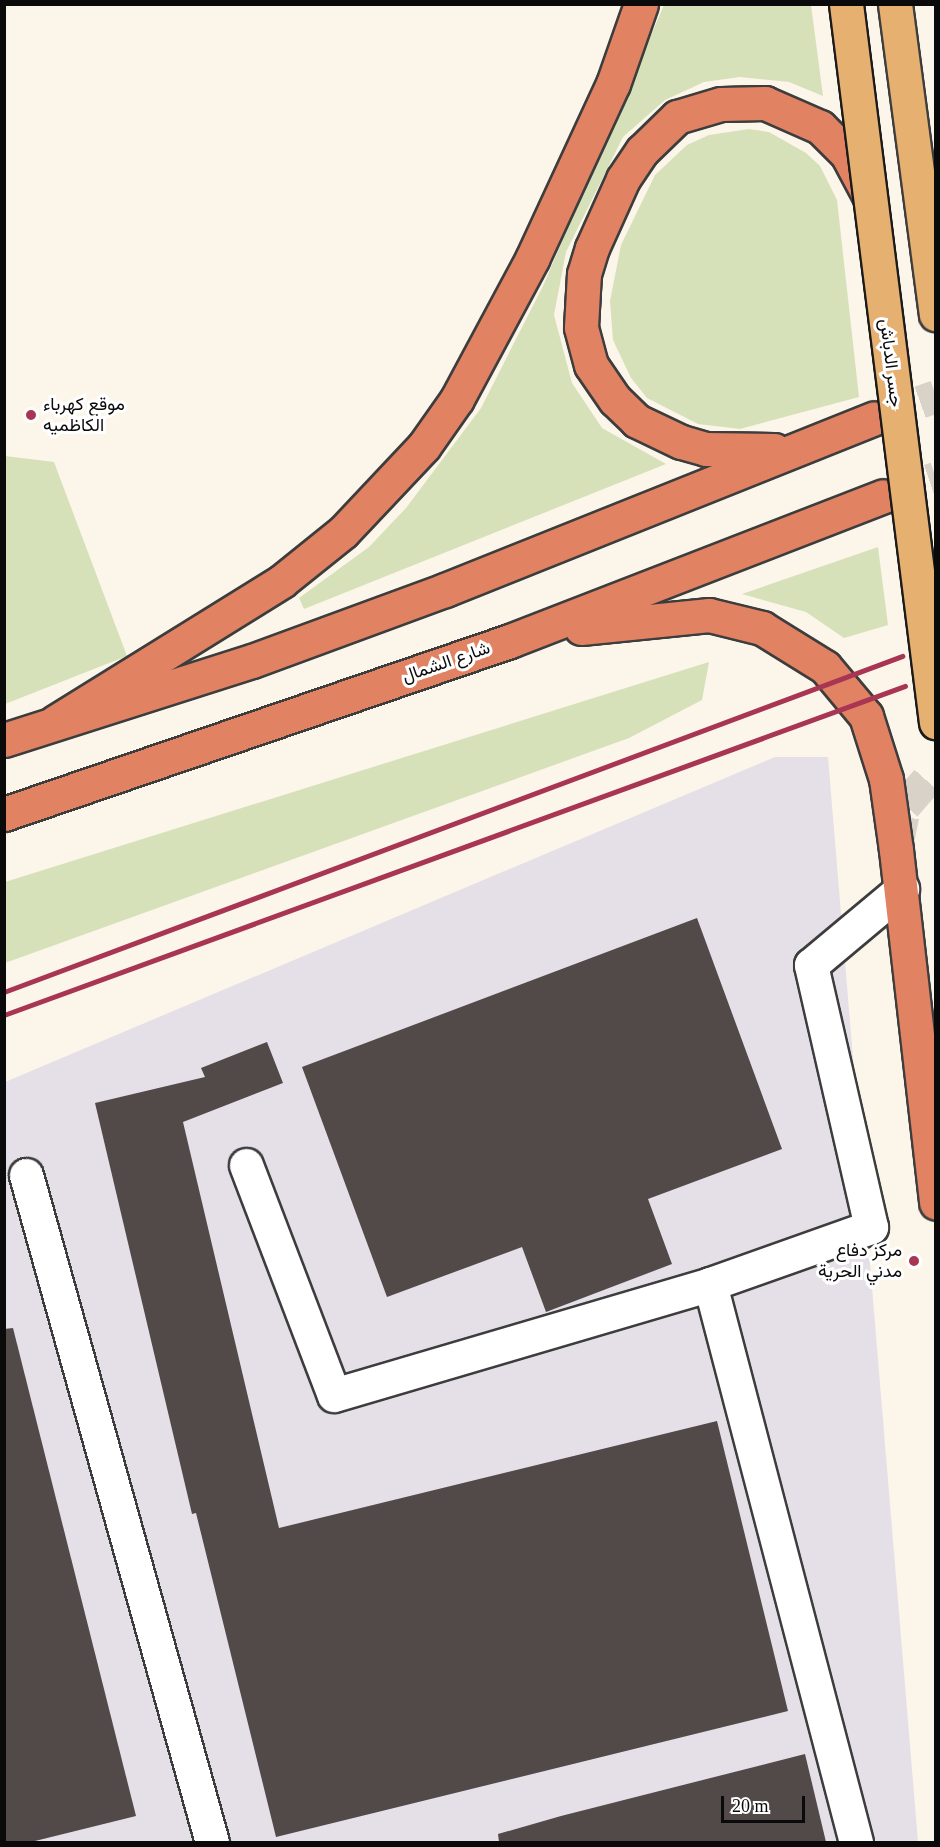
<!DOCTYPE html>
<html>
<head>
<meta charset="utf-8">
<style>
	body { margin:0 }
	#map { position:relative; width:940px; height:1847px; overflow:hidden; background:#fcf5ea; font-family:"Times New Roman",Vazirmatn,serif }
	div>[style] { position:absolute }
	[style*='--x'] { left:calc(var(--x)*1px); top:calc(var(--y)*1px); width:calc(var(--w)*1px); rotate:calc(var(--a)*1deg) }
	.industrial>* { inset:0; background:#e5dfe8 }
	.green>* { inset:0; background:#d7e1b9 }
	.building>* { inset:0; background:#514a48 }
	.highway-tunnel>* { height:33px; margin-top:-16.5px; transform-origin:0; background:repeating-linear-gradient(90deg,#d8d2c8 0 33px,transparent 0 49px) }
	.roads { filter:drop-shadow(2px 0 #3d3d3d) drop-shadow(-2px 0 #3d3d3d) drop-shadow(0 2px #3d3d3d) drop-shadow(0 -2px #3d3d3d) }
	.minor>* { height:33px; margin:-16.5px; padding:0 16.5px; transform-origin:16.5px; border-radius:16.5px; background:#fff }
	.major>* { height:33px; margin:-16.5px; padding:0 16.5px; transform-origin:16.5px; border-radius:16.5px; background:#e6b070 }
	.highway>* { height:33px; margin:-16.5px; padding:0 16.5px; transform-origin:16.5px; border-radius:16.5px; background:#e18263 }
	.rail>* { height:4.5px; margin:-2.25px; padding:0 2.25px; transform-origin:2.25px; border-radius:2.25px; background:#a73553 }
	.bridges { filter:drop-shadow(2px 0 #1b1b1b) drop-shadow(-2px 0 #1b1b1b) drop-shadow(0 2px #1b1b1b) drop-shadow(0 -2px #1b1b1b) }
	.major-bridge>* { height:33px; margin:-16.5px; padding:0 16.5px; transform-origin:16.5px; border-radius:16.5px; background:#e6b070 }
	.dots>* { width:16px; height:16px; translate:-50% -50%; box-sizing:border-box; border:3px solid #fff; border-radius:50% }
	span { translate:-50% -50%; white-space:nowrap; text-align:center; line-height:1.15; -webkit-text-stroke:6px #fff; paint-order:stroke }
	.street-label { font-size:18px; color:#0a0a0a }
	.poi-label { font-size:18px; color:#0a0a0a }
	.left { translate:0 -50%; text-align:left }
	.right { translate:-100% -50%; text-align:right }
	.frame { position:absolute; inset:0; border:6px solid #0a0a0a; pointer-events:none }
	.scale { position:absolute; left:721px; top:1796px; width:84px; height:27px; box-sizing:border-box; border:3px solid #0a0a0a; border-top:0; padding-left:8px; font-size:18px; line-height:21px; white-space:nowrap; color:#0a0a0a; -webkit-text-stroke:4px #fff; paint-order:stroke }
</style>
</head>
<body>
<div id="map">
	<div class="industrial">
		<div style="clip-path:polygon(775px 757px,828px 757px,918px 1842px,5px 1842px,5px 1082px)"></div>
	</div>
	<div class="green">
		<div style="clip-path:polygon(664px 5px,811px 5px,823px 96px,789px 82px,740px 77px,704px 82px,665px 100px,623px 137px,566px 252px,554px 315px,572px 383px,602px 428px,666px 464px,304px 609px,299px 598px,369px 547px,406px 508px,481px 408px,543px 286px)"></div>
		<div style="clip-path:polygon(749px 129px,769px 132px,806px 153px,820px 166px,837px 200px,859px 397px,740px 429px,698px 424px,647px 398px,631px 378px,613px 340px,610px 301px,621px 245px,655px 175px,687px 145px,709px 135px)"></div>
		<div style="clip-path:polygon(5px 456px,54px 462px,127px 656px,5px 704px)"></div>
		<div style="clip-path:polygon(878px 547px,888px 625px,844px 638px,806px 612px,742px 594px)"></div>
		<div style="clip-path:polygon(709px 662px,702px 700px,629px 738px,5px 963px,5px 882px)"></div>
	</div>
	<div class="building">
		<div style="clip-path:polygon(697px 918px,782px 1149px,648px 1199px,672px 1264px,546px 1312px,522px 1247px,387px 1297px,302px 1067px)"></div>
		<div style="clip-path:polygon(267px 1042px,283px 1083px,183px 1122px,279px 1528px,717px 1421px,788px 1711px,276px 1837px,196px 1513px,192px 1514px,95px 1103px,205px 1077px,201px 1068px)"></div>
		<div style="clip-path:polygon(13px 1328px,136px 1816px,31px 1842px,4px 1842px,4px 1329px)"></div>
		<div style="clip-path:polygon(805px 1754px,826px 1842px,499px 1842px,498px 1834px,561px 1816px)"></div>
	</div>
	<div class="highway-tunnel">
		<div style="--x:874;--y:418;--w:66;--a:-19.5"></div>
		<div style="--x:883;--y:496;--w:56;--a:-18.8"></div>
		<div style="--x:896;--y:848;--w:44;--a:-78.2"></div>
		<div style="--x:905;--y:805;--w:47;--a:-48.5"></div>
	</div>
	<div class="roads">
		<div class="minor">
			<div style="--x:246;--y:1165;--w:246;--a:69.1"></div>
			<div style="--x:334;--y:1395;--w:392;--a:-16.4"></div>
			<div style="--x:710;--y:1284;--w:171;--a:-19.5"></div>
			<div style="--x:871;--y:1227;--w:269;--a:-102.9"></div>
			<div style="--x:811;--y:965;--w:119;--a:-39.9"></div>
			<div style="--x:26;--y:1175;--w:692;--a:74.42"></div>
			<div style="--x:710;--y:1284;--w:577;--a:75.34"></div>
		</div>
		<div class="major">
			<div style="--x:895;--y:4;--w:313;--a:82.5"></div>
		</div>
		<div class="highway">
			<div style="--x:774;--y:450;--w:68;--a:-179.2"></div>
			<div style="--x:706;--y:449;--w:26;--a:-164"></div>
			<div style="--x:681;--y:442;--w:49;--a:-154.5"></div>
			<div style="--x:637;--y:421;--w:30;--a:-136"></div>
			<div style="--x:615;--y:400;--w:42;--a:-124.4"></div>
			<div style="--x:591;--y:365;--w:39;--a:-105"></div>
			<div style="--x:581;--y:327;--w:53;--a:-86.8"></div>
			<div style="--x:584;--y:274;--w:27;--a:-73"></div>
			<div style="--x:592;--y:248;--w:76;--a:-65.8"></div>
			<div style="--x:623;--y:179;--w:34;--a:-56"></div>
			<div style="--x:642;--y:151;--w:49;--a:-44.2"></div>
			<div style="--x:677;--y:117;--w:46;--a:-16.5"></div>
			<div style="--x:721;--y:104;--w:44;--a:-1.3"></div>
			<div style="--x:765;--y:103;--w:60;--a:23.6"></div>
			<div style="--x:820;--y:127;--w:38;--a:45"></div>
			<div style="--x:847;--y:154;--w:49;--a:61.9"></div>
			<div style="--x:581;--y:628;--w:129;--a:-5.8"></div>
			<div style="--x:709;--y:615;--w:55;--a:13.8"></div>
			<div style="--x:762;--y:628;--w:74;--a:31.8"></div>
			<div style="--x:825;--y:667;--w:64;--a:50.1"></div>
			<div style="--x:866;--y:716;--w:66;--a:72.4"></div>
			<div style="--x:886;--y:779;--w:72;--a:82"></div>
			<div style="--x:896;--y:850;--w:355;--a:83.5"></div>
			<div style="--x:55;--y:722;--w:267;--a:-31.8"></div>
			<div style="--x:282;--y:581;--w:78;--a:-38.8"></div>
			<div style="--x:343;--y:532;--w:118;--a:-46.7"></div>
			<div style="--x:424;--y:446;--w:57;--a:-54.9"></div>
			<div style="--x:457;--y:399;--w:159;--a:-61.8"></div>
			<div style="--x:532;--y:259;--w:193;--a:-65.2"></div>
			<div style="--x:613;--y:84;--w:85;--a:-70.7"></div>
			<div style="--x:4;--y:740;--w:260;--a:-17.7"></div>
			<div style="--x:252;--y:661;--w:206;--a:-20.2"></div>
			<div style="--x:445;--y:590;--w:462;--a:-21.8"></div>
			<div style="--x:4;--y:814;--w:535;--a:-18.88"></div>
			<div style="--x:510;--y:641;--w:400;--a:-21.2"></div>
		</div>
	</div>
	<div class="rail">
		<div style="--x:4;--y:992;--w:959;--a:-20.51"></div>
		<div style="--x:4;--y:1015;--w:959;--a:-20.06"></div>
	</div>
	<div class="bridges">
		<div class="major-bridge">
			<div style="--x:846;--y:4;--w:724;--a:82.86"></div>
		</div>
	</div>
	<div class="dots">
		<div style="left:31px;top:415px;background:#a73553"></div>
		<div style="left:914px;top:1261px;background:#a73553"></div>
	</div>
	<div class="street-label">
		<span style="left:891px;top:363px;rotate:83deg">جسر الدباش</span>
		<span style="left:446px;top:662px;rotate:-19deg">شارع الشمال</span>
	</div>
	<div class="poi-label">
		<span class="left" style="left:43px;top:415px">موقع كهرباء<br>الكاظميه</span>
		<span class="right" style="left:902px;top:1261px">مركز دفاع<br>مدني الحرية</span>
	</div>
	<div class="frame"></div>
	<div class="scale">20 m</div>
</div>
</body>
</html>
